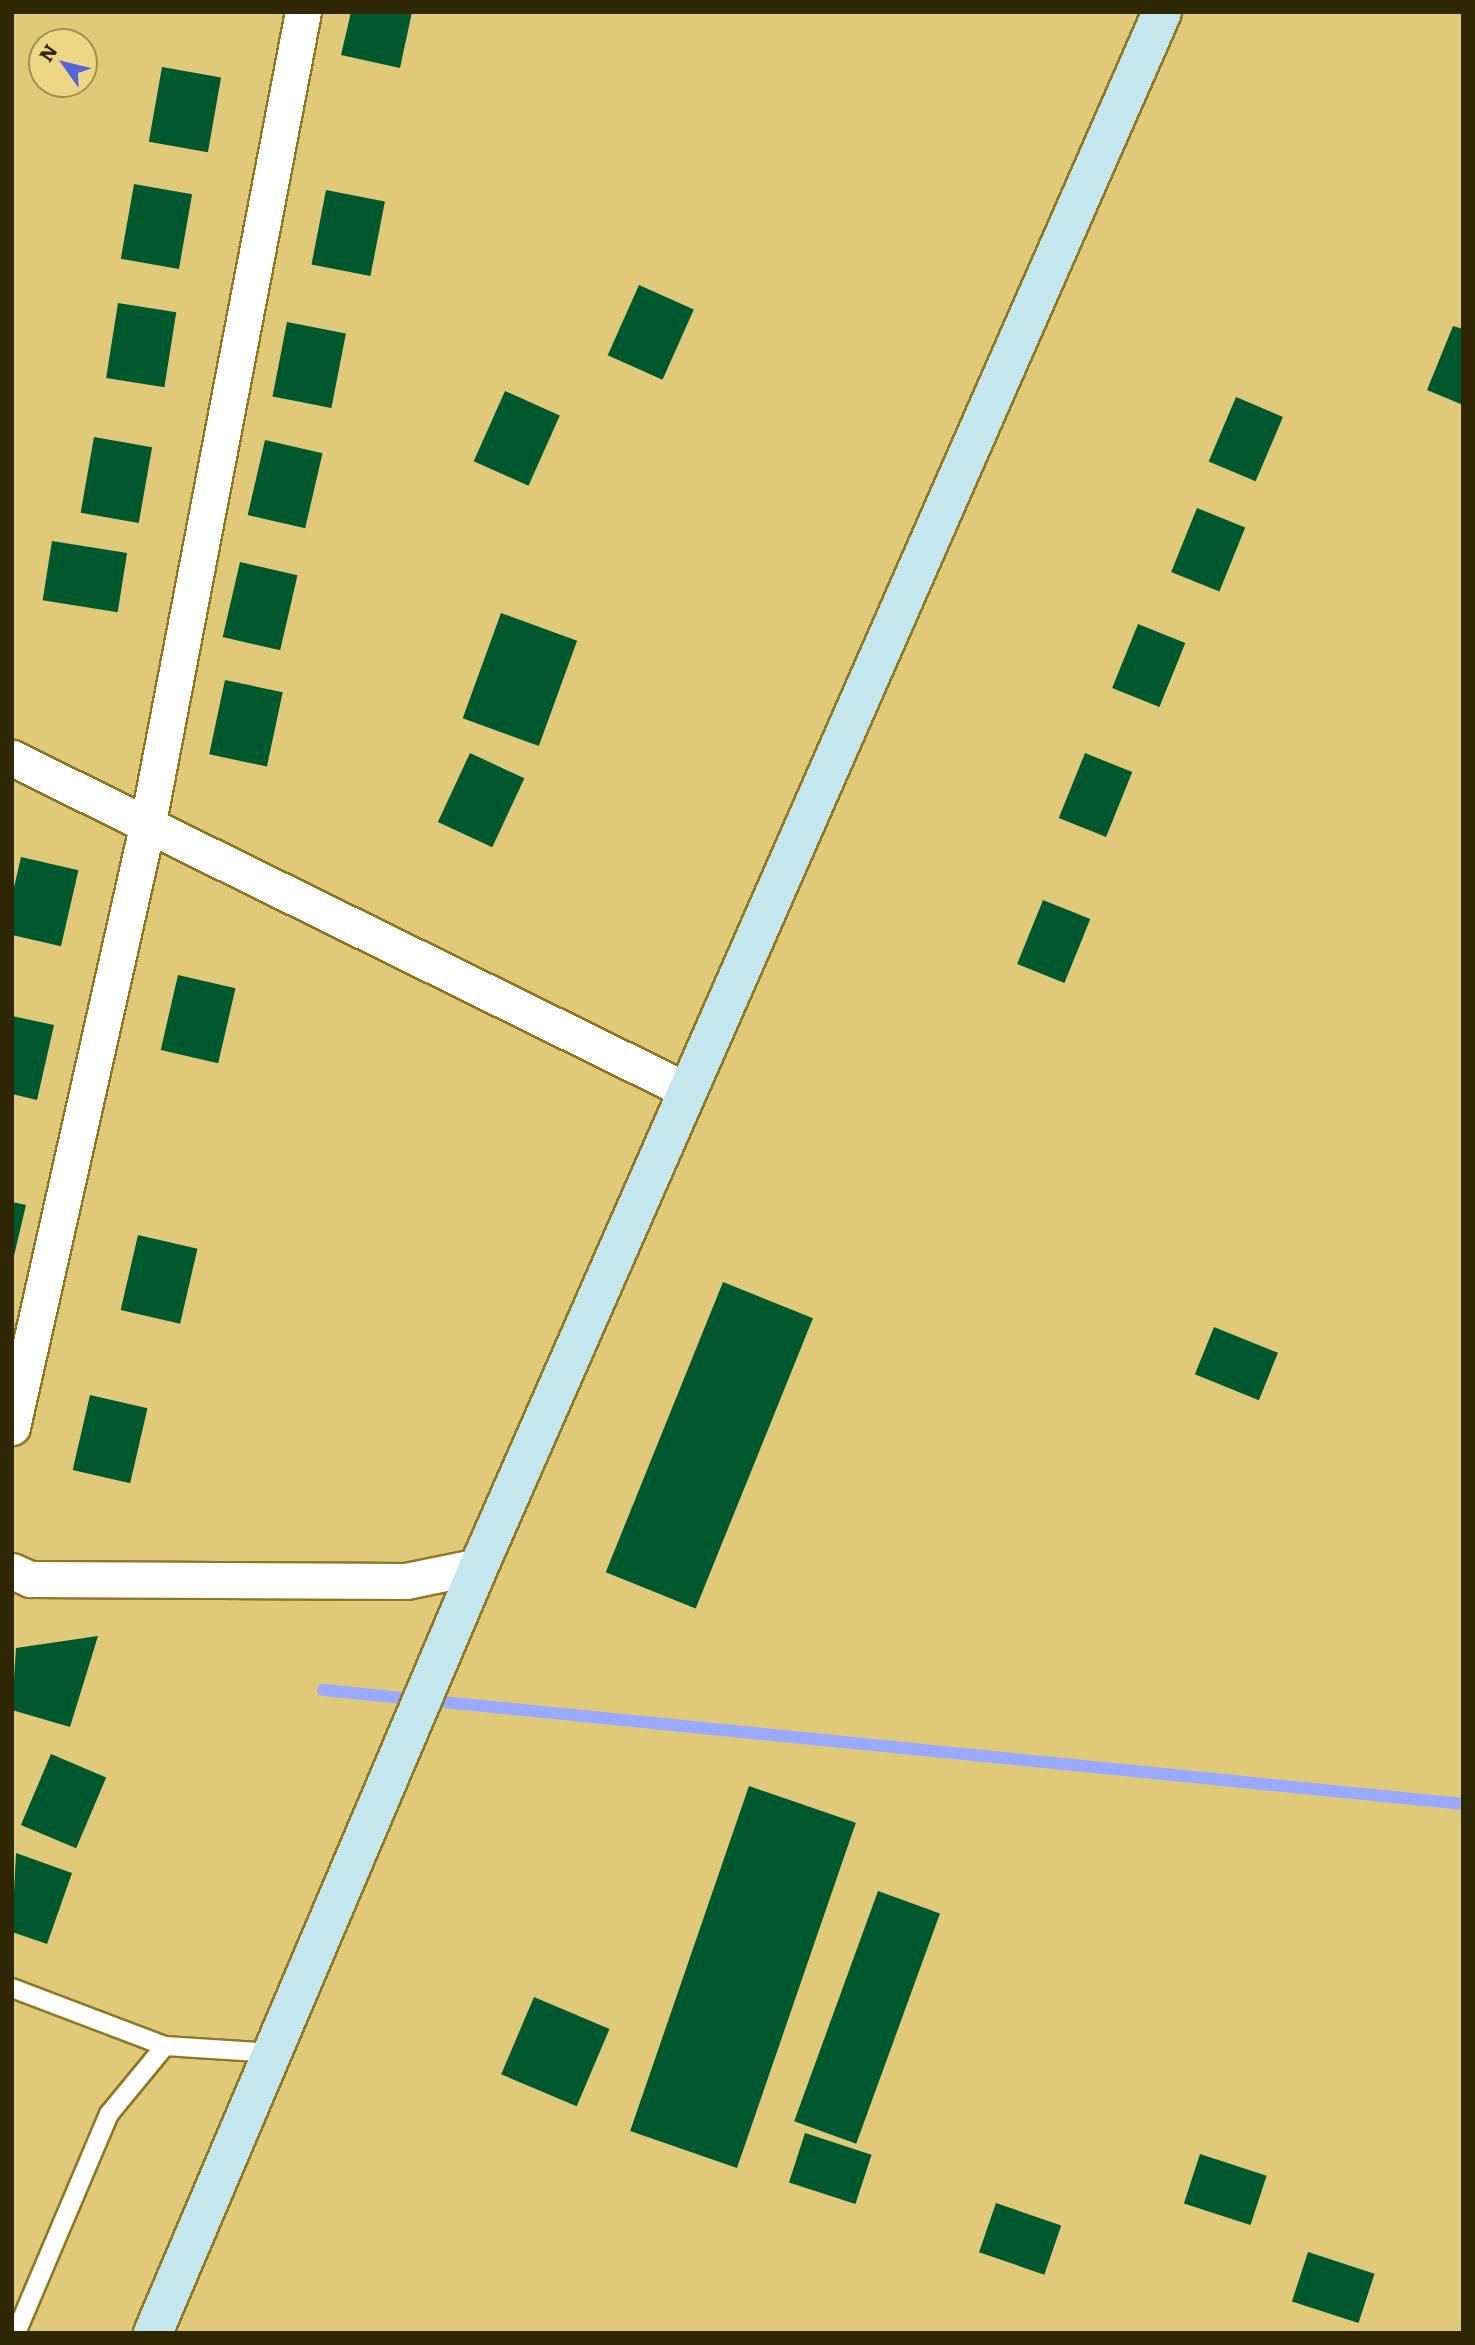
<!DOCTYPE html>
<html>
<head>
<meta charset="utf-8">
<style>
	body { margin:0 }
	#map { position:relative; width:1475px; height:2345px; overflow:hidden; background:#e0c979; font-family:Literata,serif }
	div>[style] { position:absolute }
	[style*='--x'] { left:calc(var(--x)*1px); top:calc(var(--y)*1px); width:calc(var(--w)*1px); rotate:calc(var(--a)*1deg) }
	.stream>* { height:12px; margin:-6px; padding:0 6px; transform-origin:6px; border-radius:6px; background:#98a9fe }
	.building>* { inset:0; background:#00592e; transform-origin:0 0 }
	.roads { filter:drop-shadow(2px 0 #8e7824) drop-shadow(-2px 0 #8e7824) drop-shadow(0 2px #8e7824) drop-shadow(0 -2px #8e7824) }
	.service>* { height:18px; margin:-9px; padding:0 9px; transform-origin:9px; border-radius:9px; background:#fff }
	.minor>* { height:35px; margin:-17.5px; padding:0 17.5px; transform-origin:17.5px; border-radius:17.5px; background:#fff }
	.secondary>* { height:38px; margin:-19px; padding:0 19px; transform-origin:19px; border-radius:19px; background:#c4e6ed }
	span { translate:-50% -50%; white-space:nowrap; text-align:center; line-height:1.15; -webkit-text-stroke:7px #edd686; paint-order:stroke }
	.frame { position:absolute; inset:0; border:14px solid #2f2604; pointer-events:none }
	.north { position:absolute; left:28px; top:28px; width:70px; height:70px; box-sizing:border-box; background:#edd686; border:2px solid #a19052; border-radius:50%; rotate:304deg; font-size:19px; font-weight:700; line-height:28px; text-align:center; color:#2f2604 }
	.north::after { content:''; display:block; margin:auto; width:24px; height:32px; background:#5664da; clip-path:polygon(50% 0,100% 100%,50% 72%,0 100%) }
</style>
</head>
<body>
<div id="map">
	<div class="stream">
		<div style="--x:323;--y:1690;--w:1146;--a:5.71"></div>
	</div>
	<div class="building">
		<div style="clip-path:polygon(351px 12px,412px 12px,400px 68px,341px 55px)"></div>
		<div style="left:162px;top:67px;width:60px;height:76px;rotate:10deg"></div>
		<div style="left:134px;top:184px;width:59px;height:76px;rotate:10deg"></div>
		<div style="left:326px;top:190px;width:60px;height:76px;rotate:11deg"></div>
		<div style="left:639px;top:285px;width:60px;height:77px;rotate:24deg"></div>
		<div style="left:118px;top:303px;width:59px;height:76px;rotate:9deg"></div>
		<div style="left:287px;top:322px;width:60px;height:76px;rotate:11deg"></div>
		<div style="clip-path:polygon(1453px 326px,1463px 329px,1463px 405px,1427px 390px)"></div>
		<div style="left:505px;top:391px;width:60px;height:77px;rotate:24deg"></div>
		<div style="left:1236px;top:397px;width:51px;height:70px;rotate:23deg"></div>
		<div style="left:94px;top:437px;width:59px;height:77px;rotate:10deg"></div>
		<div style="left:265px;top:440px;width:59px;height:77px;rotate:13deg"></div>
		<div style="left:1197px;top:508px;width:52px;height:69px;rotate:22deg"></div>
		<div style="left:52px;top:541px;width:76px;height:60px;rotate:9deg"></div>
		<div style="left:240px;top:562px;width:59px;height:77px;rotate:13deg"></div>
		<div style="left:501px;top:613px;width:81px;height:112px;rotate:20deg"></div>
		<div style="left:1138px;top:624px;width:51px;height:69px;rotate:22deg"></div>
		<div style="left:225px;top:680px;width:59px;height:76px;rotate:12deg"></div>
		<div style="left:470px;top:753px;width:60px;height:76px;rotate:25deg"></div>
		<div style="left:1085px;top:753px;width:51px;height:70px;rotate:22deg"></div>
		<div style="left:21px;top:857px;width:59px;height:78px;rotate:13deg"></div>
		<div style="left:1043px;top:900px;width:51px;height:69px;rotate:22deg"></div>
		<div style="left:178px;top:975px;width:59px;height:77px;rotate:13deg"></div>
		<div style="clip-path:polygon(12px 1016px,54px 1025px,37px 1100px,12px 1094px)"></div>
		<div style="clip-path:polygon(12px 1202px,26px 1205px,13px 1260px,12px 1259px)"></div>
		<div style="left:138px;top:1235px;width:61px;height:77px;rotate:13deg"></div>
		<div style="left:723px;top:1282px;width:97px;height:313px;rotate:22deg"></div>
		<div style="left:1214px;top:1327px;width:69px;height:51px;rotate:22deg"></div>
		<div style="left:90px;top:1395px;width:59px;height:77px;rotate:13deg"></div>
		<div style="clip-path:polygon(98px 1636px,70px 1727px,12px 1710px,16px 1648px)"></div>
		<div style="left:51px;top:1754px;width:60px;height:77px;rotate:23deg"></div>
		<div style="left:749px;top:1786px;width:113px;height:365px;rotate:19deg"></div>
		<div style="clip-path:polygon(16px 1853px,72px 1873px,47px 1944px,12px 1932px)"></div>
		<div style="left:878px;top:1891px;width:66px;height:245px;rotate:20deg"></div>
		<div style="left:534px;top:1997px;width:82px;height:84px;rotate:23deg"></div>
		<div style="left:805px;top:2133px;width:70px;height:52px;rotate:18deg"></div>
		<div style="left:1200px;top:2154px;width:70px;height:52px;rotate:18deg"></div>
		<div style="left:996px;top:2203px;width:69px;height:52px;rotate:19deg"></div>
		<div style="left:1308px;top:2252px;width:70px;height:52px;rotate:18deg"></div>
	</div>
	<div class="roads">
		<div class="service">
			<div style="--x:12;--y:1988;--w:164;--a:20.8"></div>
			<div style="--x:16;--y:2333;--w:238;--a:-67"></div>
			<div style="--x:109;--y:2114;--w:88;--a:-50.5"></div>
			<div style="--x:165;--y:2046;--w:109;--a:3.7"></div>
		</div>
		<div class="minor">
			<div style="--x:12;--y:758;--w:754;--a:26.23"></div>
			<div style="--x:12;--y:1427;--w:620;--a:-77.33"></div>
			<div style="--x:148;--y:822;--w:825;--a:-79.17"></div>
			<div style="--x:12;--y:1571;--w:20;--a:24"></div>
			<div style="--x:30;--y:1579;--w:376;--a:0.3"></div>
			<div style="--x:406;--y:1581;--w:75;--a:-11.6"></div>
		</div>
		<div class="secondary">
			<div style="--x:153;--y:2333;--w:833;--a:-66.97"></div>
			<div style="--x:479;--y:1566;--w:1697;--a:-66.27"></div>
		</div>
	</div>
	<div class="frame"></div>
	<div class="north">N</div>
</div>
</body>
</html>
